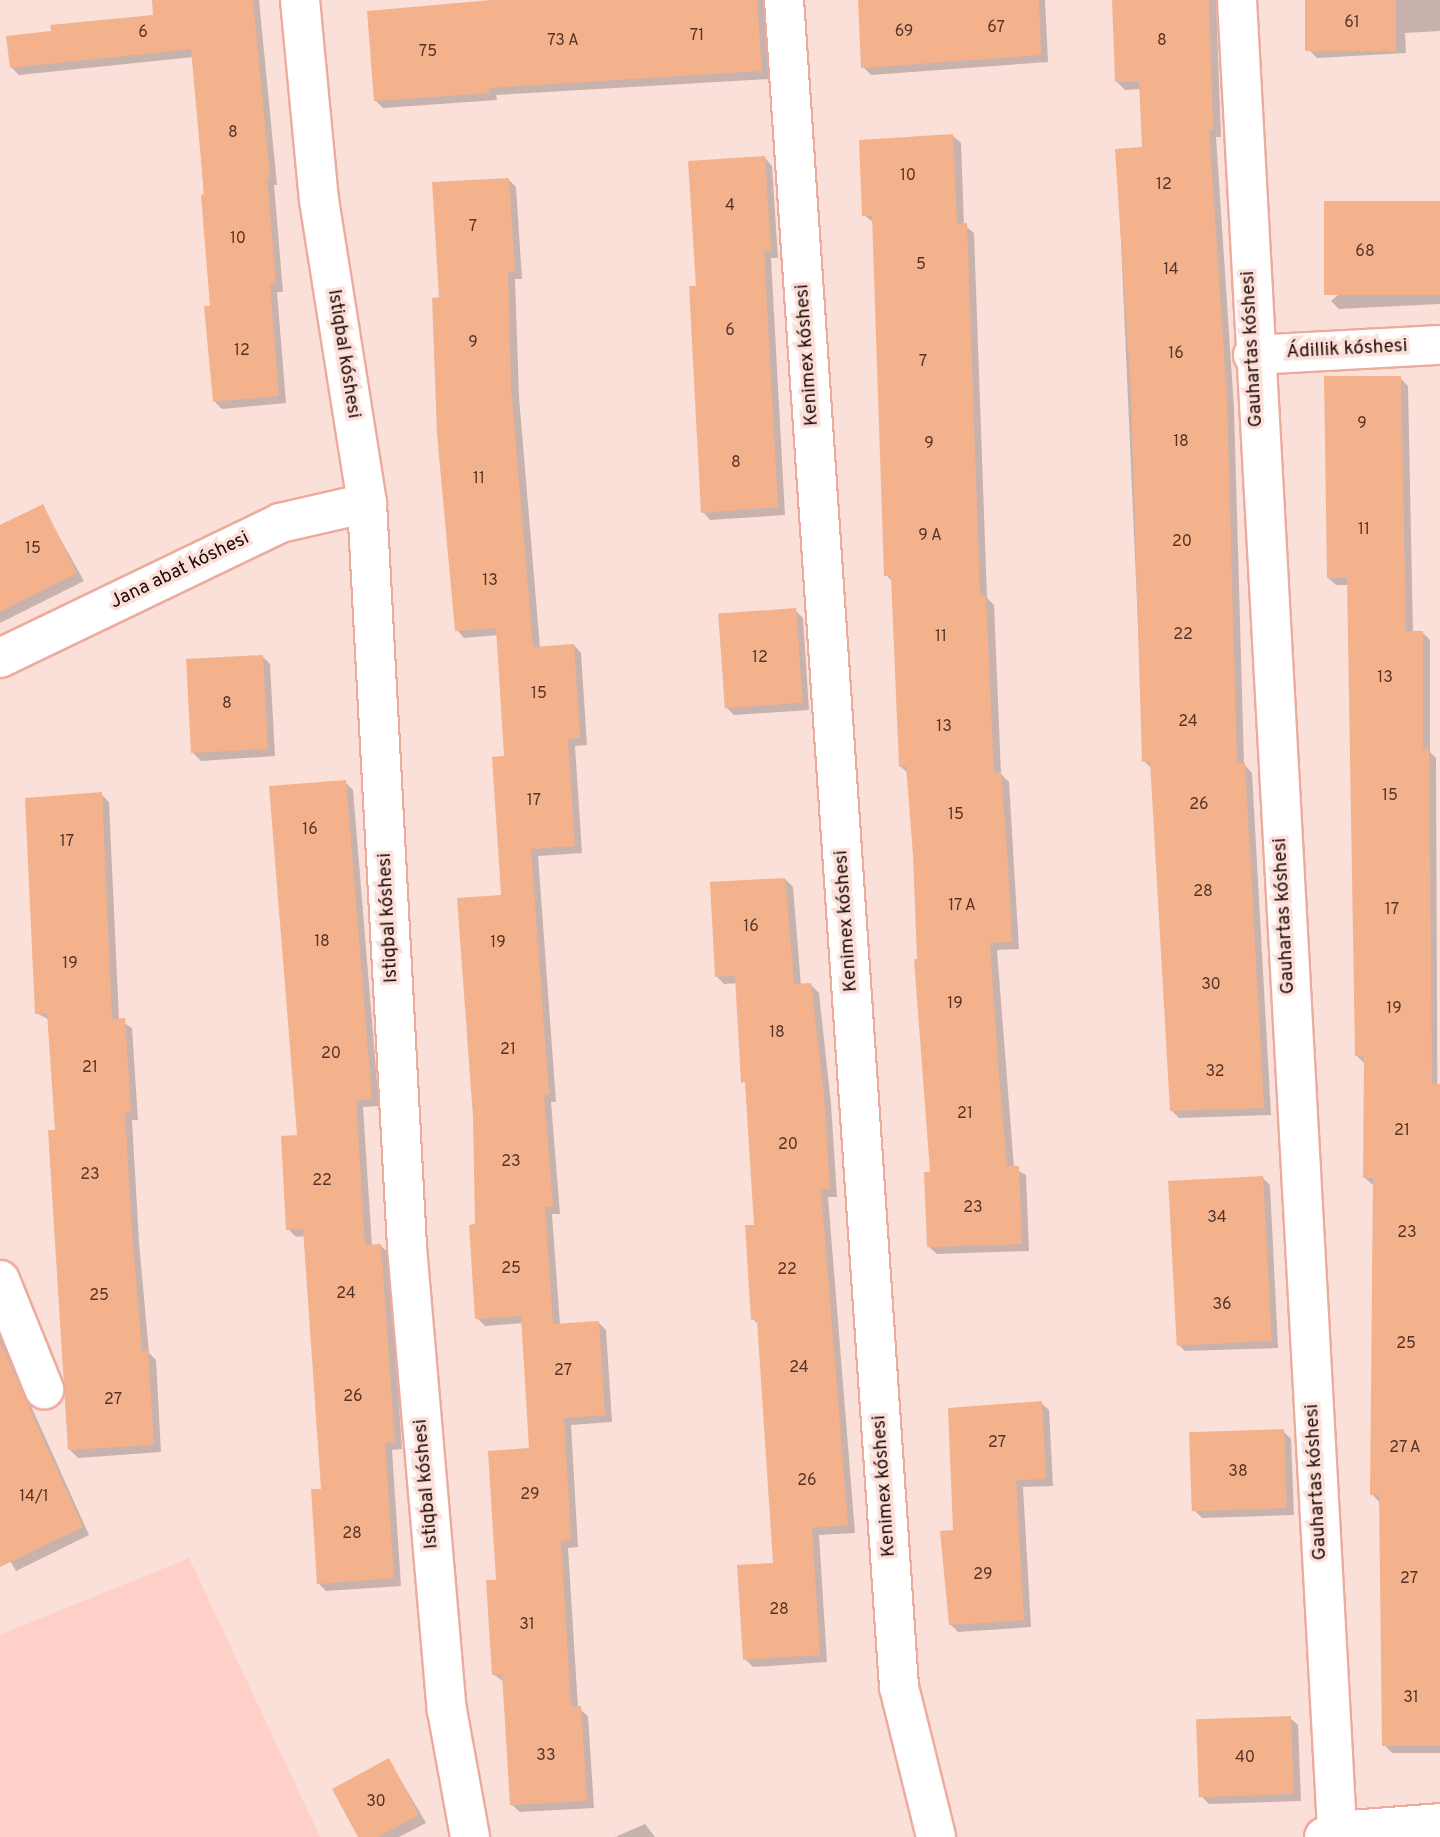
<!DOCTYPE html>
<html>
<head>
<meta charset="utf-8">
<style>
	body { margin:0 }
	#map { position:relative; width:1440px; height:1837px; overflow:hidden; background:#fbdfd9; font-family:Overpass,sans-serif }
	div>[style] { position:absolute }
	[style*='--x'] { left:calc(var(--x)*1px); top:calc(var(--y)*1px); width:calc(var(--w)*1px); rotate:calc(var(--a)*1deg) }
	.built>* { inset:0; background:#fed0c7 }
	.shadow>* { inset:0; background:#0003 }
	.building>* { inset:0; background:#f4b28c; transform-origin:0 0 }
	.roads { filter:drop-shadow(2px 0 #edab9e) drop-shadow(-2px 0 #edab9e) drop-shadow(0 2px #edab9e) drop-shadow(0 -2px #edab9e) }
	.minor>* { height:38px; margin:-19px; padding:0 19px; transform-origin:19px; border-radius:19px; background:#fff }
	span { translate:-50% -50%; white-space:nowrap; text-align:center; line-height:1.15; -webkit-text-stroke:7px #fbdfd9; paint-order:stroke }
	.number-label { font-size:16px; color:#553328 }
	.number-label span { -webkit-text-stroke-width:0 }
	.street-label { font-size:19px; color:#200906 }
</style>
</head>
<body>
<div id="map">
	<div class="built">
		<div style="clip-path:polygon(189px 1558px,320px 1837px,0 1837px,0 1635px)"></div>
	</div>
	<div class="shadow">
		<div style="clip-path:polygon(153px 0,259px 0,277px 185px,274px 185px,283px 292px,277px 292px,286px 403px,222px 409px,214px 401px,212px 307px,194px 57px,19px 75px,11px 67px,155px 16px)"></div>
		<div style="clip-path:polygon(565px 0,764px 0,769px 79px,496px 95px,497px 100px,383px 108px,375px 100px)"></div>
		<div style="clip-path:polygon(860px 0,1045px 0,1048px 62px,871px 75px,863px 67px)"></div>
		<div style="clip-path:polygon(1114px 0,1216px 0,1221px 137px,1216px 137px,1234px 408px,1244px 764px,1252px 773px,1271px 1115px,1179px 1118px,1171px 1110px,1152px 769px,1144px 761px,1117px 151px,1143px 149px,1141px 89px,1125px 90px,1117px 82px)"></div>
		<div style="clip-path:polygon(1307px 0,1440px 0,1440px 31px,1405px 33px,1406px 53px,1317px 58px,1309px 50px)"></div>
		<div style="clip-path:polygon(953px 136px,961px 143px,964px 225px,974px 233px,987px 598px,994px 605px,1001px 774px,1009px 782px,1019px 949px,997px 950px,1014px 1168px,1026px 1175px,1029px 1251px,937px 1254px,929px 1247px,932px 1173px,909px 774px,900px 766px,893px 582px,886px 575px,874px 223px,864px 215px)"></div>
		<div style="clip-path:polygon(765px 158px,772px 166px,778px 258px,771px 258px,785px 515px,710px 520px,703px 512px,698px 287px)"></div>
		<div style="clip-path:polygon(508px 179px,516px 187px,522px 279px,515px 279px,519px 397px,540px 648px,574px 645px,581px 653px,587px 745px,575px 746px,582px 853px,538px 856px,556px 1102px,551px 1102px,560px 1214px,552px 1214px,560px 1325px,598px 1322px,606px 1330px,612px 1422px,571px 1425px,578px 1547px,568px 1548px,578px 1708px,588px 1716px,594px 1808px,520px 1812px,512px 1805px,504px 1682px,493px 1674px,498px 1581px,531px 1450px,524px 1323px,485px 1326px,477px 1318px,503px 897px,506px 758px,498px 635px,464px 638px,457px 630px,441px 299px)"></div>
		<div style="clip-path:polygon(1440px 203px,1440px 304px,1339px 309px,1331px 301px)"></div>
		<div style="clip-path:polygon(1400px 378px,1408px 386px,1413px 633px,1423px 633px,1430px 640px,1430px 752px,1436px 758px,1440px 1753px,1392px 1753px,1384px 1745px,1380px 1503px,1372px 1494px,1373px 1185px,1365px 1178px,1365px 1064px,1357px 1056px,1348px 585px,1336px 585px,1328px 578px)"></div>
		<div style="clip-path:polygon(42px 506px,84px 581px,0 623px,0 527px)"></div>
		<div style="clip-path:polygon(795px 610px,803px 618px,809px 710px,734px 715px,726px 707px)"></div>
		<div style="clip-path:polygon(262px 656px,270px 664px,275px 756px,201px 761px,193px 753px)"></div>
		<div style="clip-path:polygon(345px 782px,353px 790px,379px 1106px,363px 1107px,372px 1246px,381px 1246px,389px 1253px,402px 1449px,392px 1450px,401px 1586px,326px 1591px,318px 1583px,322px 1490px,306px 1236px,296px 1237px,288px 1229px)"></div>
		<div style="clip-path:polygon(101px 794px,109px 802px,119px 1020px,132px 1028px,138px 1120px,132px 1120px,139px 1242px,149px 1353px,156px 1360px,161px 1452px,78px 1458px,70px 1450px,50px 1020px,36px 1013px)"></div>
		<div style="clip-path:polygon(785px 879px,793px 887px,801px 986px,811px 985px,819px 993px,831px 1104px,837px 1197px,828px 1197px,855px 1533px,819px 1535px,827px 1662px,753px 1667px,745px 1659px,775px 1565px,759px 1325px,753px 1319px,756px 1226px,738px 983px,724px 984px,716px 976px)"></div>
		<div style="clip-path:polygon(1262px 1177px,1270px 1185px,1278px 1348px,1185px 1351px,1178px 1344px)"></div>
		<div style="clip-path:polygon(0 1337px,89px 1535px,16px 1571px,0 1544px)"></div>
		<div style="clip-path:polygon(1041px 1403px,1049px 1410px,1053px 1486px,1023px 1487px,1031px 1627px,958px 1632px,950px 1624px,954px 1531px)"></div>
		<div style="clip-path:polygon(1283px 1431px,1291px 1439px,1294px 1515px,1202px 1518px,1194px 1510px)"></div>
		<div style="clip-path:polygon(1290px 1718px,1298px 1725px,1301px 1801px,1209px 1804px,1201px 1796px)"></div>
		<div style="clip-path:polygon(389px 1760px,426px 1823px,399px 1837px,360px 1837px)"></div>
		<div style="clip-path:polygon(645px 1824px,655px 1837px,615px 1837px)"></div>
	</div>
	<div class="building">
		<div style="clip-path:polygon(152px 0,253px 0,270px 178px,267px 178px,276px 284px,270px 285px,279px 396px,213px 402px,204px 306px,210px 306px,201px 195px,204px 194px,191px 49px,10px 68px,6px 36px,51px 31px,50px 25px,153px 15px)"></div>
		<div style="clip-path:polygon(492px 0,757px 0,762px 71px,489px 88px,490px 93px,374px 101px,367px 11px)"></div>
		<div style="clip-path:polygon(858px 0,1039px 0,1041px 55px,861px 68px)"></div>
		<div style="clip-path:polygon(1112px 0,1209px 0,1213px 130px,1209px 130px,1227px 399px,1237px 763px,1245px 763px,1264px 1108px,1170px 1111px,1150px 761px,1142px 762px,1131px 394px,1115px 149px,1142px 147px,1139px 82px,1115px 82px)"></div>
		<div style="left:1305px;top:0;width:91px;height:51px"></div>
		<div style="clip-path:polygon(953px 134px,957px 224px,967px 223px,980px 595px,986px 595px,994px 773px,1001px 772px,1008px 864px,1012px 942px,990px 943px,998px 1064px,1007px 1166px,1019px 1166px,1022px 1244px,927px 1247px,924px 1172px,930px 1172px,914px 959px,917px 959px,913px 855px,906px 766px,899px 767px,891px 576px,884px 576px,872px 216px,862px 216px,859px 140px)"></div>
		<div style="clip-path:polygon(765px 156px,771px 251px,764px 251px,778px 507px,701px 513px,689px 286px,696px 286px,688px 161px)"></div>
		<div style="clip-path:polygon(509px 178px,515px 272px,508px 272px,511px 388px,533px 647px,574px 644px,580px 738px,568px 739px,575px 846px,531px 849px,549px 1095px,544px 1095px,553px 1207px,545px 1207px,553px 1324px,599px 1321px,605px 1415px,564px 1418px,571px 1540px,561px 1541px,571px 1707px,581px 1706px,587px 1801px,510px 1805px,502px 1674px,492px 1675px,486px 1580px,496px 1580px,488px 1451px,529px 1448px,521px 1316px,475px 1319px,469px 1225px,475px 1224px,473px 1117px,457px 898px,501px 895px,492px 757px,504px 756px,496px 628px,455px 631px,437px 434px,432px 298px,439px 297px,432px 182px)"></div>
		<div style="left:1440px;top:201px;width:94px;height:116px;rotate:90deg"></div>
		<div style="clip-path:polygon(1324px 376px,1401px 376px,1406px 631px,1423px 631px,1423px 749px,1429px 749px,1432px 1084px,1440px 1084px,1440px 1746px,1382px 1746px,1379px 1495px,1370px 1495px,1373px 1178px,1363px 1178px,1364px 1056px,1355px 1056px,1347px 578px,1327px 578px)"></div>
		<div style="clip-path:polygon(43px 504px,77px 573px,0 612px,0 525px)"></div>
		<div style="left:796px;top:608px;width:95px;height:78px;rotate:86deg"></div>
		<div style="left:263px;top:655px;width:94px;height:77px;rotate:87deg"></div>
		<div style="clip-path:polygon(346px 780px,372px 1099px,356px 1100px,365px 1245px,381px 1244px,395px 1442px,385px 1443px,394px 1578px,317px 1584px,311px 1489px,321px 1489px,303px 1229px,286px 1230px,281px 1136px,297px 1135px,269px 786px)"></div>
		<div style="clip-path:polygon(102px 792px,112px 1019px,125px 1018px,131px 1113px,125px 1113px,132px 1233px,142px 1351px,148px 1350px,154px 1445px,68px 1450px,48px 1130px,55px 1130px,47px 1013px,35px 1014px,25px 798px)"></div>
		<div style="clip-path:polygon(785px 878px,794px 984px,811px 983px,824px 1095px,830px 1189px,821px 1190px,848px 1525px,812px 1528px,820px 1655px,743px 1660px,737px 1565px,773px 1563px,757px 1320px,751px 1320px,745px 1225px,754px 1225px,745px 1082px,741px 1083px,735px 976px,715px 977px,710px 882px)"></div>
		<div style="left:1263px;top:1176px;width:165px;height:95px;rotate:87deg"></div>
		<div style="clip-path:polygon(0 1343px,83px 1527px,0 1567px)"></div>
		<div style="clip-path:polygon(1042px 1401px,1046px 1479px,1016px 1480px,1024px 1620px,949px 1625px,940px 1531px,953px 1530px,948px 1408px)"></div>
		<div style="left:1284px;top:1429px;width:79px;height:95px;rotate:88deg"></div>
		<div style="left:1291px;top:1716px;width:78px;height:95px;rotate:88deg"></div>
		<div style="clip-path:polygon(389px 1758px,419px 1815px,378px 1837px,358px 1837px,332px 1789px)"></div>
	</div>
	<div class="roads">
		<div class="minor">
			<div style="--x:300;--y:0;--w:201;--a:84.6"></div>
			<div style="--x:319;--y:200;--w:307;--a:81"></div>
			<div style="--x:367;--y:503;--w:745;--a:86.92"></div>
			<div style="--x:407;--y:1247;--w:465;--a:85.1"></div>
			<div style="--x:447;--y:1710;--w:129;--a:79.7"></div>
			<div style="--x:784;--y:0;--w:1691;--a:86.1"></div>
			<div style="--x:899;--y:1687;--w:154;--a:76.1"></div>
			<div style="--x:1237;--y:0;--w:1834;--a:86.87"></div>
			<div style="--x:1253;--y:355;--w:187;--a:-3.1"></div>
			<div style="--x:0;--y:658;--w:311;--a:-25.7"></div>
			<div style="--x:280;--y:523;--w:89;--a:-12.9"></div>
			<div style="--x:0;--y:1280;--w:118;--a:68"></div>
			<div style="--x:1324;--y:1837;--w:14;--a:-25"></div>
			<div style="--x:1337;--y:1831;--w:103;--a:-4.4"></div>
		</div>
	</div>
	<div class="number-label">
		<span style="left:1352px;top:23px">61</span>
		<span style="left:996px;top:28px">67</span>
		<span style="left:904px;top:32px">69</span>
		<span style="left:143px;top:33px">6</span>
		<span style="left:697px;top:36px">71</span>
		<span style="left:563px;top:41px">73 А</span>
		<span style="left:1162px;top:41px">8</span>
		<span style="left:428px;top:52px">75</span>
		<span style="left:233px;top:133px">8</span>
		<span style="left:908px;top:176px">10</span>
		<span style="left:1164px;top:185px">12</span>
		<span style="left:730px;top:206px">4</span>
		<span style="left:473px;top:227px">7</span>
		<span style="left:238px;top:239px">10</span>
		<span style="left:1365px;top:252px">68</span>
		<span style="left:921px;top:265px">5</span>
		<span style="left:1171px;top:270px">14</span>
		<span style="left:730px;top:331px">6</span>
		<span style="left:473px;top:343px">9</span>
		<span style="left:242px;top:351px">12</span>
		<span style="left:1176px;top:354px">16</span>
		<span style="left:923px;top:362px">7</span>
		<span style="left:1362px;top:424px">9</span>
		<span style="left:1181px;top:442px">18</span>
		<span style="left:929px;top:444px">9</span>
		<span style="left:736px;top:463px">8</span>
		<span style="left:479px;top:479px">11</span>
		<span style="left:1364px;top:530px">11</span>
		<span style="left:930px;top:536px">9 А</span>
		<span style="left:1182px;top:542px">20</span>
		<span style="left:33px;top:549px">15</span>
		<span style="left:490px;top:581px">13</span>
		<span style="left:1183px;top:635px">22</span>
		<span style="left:941px;top:637px">11</span>
		<span style="left:760px;top:658px">12</span>
		<span style="left:1385px;top:678px">13</span>
		<span style="left:539px;top:694px">15</span>
		<span style="left:227px;top:704px">8</span>
		<span style="left:1188px;top:722px">24</span>
		<span style="left:944px;top:727px">13</span>
		<span style="left:1390px;top:796px">15</span>
		<span style="left:534px;top:801px">17</span>
		<span style="left:1199px;top:805px">26</span>
		<span style="left:956px;top:815px">15</span>
		<span style="left:310px;top:830px">16</span>
		<span style="left:67px;top:842px">17</span>
		<span style="left:1203px;top:892px">28</span>
		<span style="left:962px;top:906px">17 А</span>
		<span style="left:1392px;top:910px">17</span>
		<span style="left:751px;top:927px">16</span>
		<span style="left:322px;top:942px">18</span>
		<span style="left:498px;top:943px">19</span>
		<span style="left:70px;top:964px">19</span>
		<span style="left:1211px;top:985px">30</span>
		<span style="left:955px;top:1004px">19</span>
		<span style="left:1394px;top:1009px">19</span>
		<span style="left:777px;top:1033px">18</span>
		<span style="left:508px;top:1050px">21</span>
		<span style="left:331px;top:1054px">20</span>
		<span style="left:90px;top:1068px">21</span>
		<span style="left:1215px;top:1072px">32</span>
		<span style="left:965px;top:1114px">21</span>
		<span style="left:1402px;top:1131px">21</span>
		<span style="left:788px;top:1145px">20</span>
		<span style="left:511px;top:1162px">23</span>
		<span style="left:90px;top:1175px">23</span>
		<span style="left:322px;top:1181px">22</span>
		<span style="left:973px;top:1208px">23</span>
		<span style="left:1217px;top:1218px">34</span>
		<span style="left:1407px;top:1233px">23</span>
		<span style="left:511px;top:1269px">25</span>
		<span style="left:787px;top:1270px">22</span>
		<span style="left:346px;top:1294px">24</span>
		<span style="left:99px;top:1296px">25</span>
		<span style="left:1222px;top:1305px">36</span>
		<span style="left:1406px;top:1344px">25</span>
		<span style="left:799px;top:1368px">24</span>
		<span style="left:563px;top:1371px">27</span>
		<span style="left:353px;top:1397px">26</span>
		<span style="left:113px;top:1400px">27</span>
		<span style="left:997px;top:1443px">27</span>
		<span style="left:1405px;top:1448px">27 А</span>
		<span style="left:1238px;top:1472px">38</span>
		<span style="left:807px;top:1481px">26</span>
		<span style="left:530px;top:1495px">29</span>
		<span style="left:34px;top:1497px">14/1</span>
		<span style="left:352px;top:1534px">28</span>
		<span style="left:983px;top:1575px">29</span>
		<span style="left:1409px;top:1579px">27</span>
		<span style="left:779px;top:1610px">28</span>
		<span style="left:527px;top:1625px">31</span>
		<span style="left:1411px;top:1698px">31</span>
		<span style="left:546px;top:1756px">33</span>
		<span style="left:1245px;top:1758px">40</span>
		<span style="left:376px;top:1802px">30</span>
	</div>
	<div class="street-label">
		<span style="left:1253px;top:349px;rotate:-93deg">Gauhartas kóshesi</span>
		<span style="left:1347px;top:350px;rotate:-3deg">Ádillik kóshesi</span>
		<span style="left:343px;top:354px;rotate:81deg">Istiqbal kóshesi</span>
		<span style="left:808px;top:355px;rotate:-94deg">Kenimex kóshesi</span>
		<span style="left:180px;top:571px;rotate:-26deg">Jana abat kóshesi</span>
		<span style="left:1285px;top:916px;rotate:-93deg">Gauhartas kóshesi</span>
		<span style="left:389px;top:918px;rotate:-93deg">Istiqbal kóshesi</span>
		<span style="left:847px;top:921px;rotate:-94deg">Kenimex kóshesi</span>
		<span style="left:1317px;top:1482px;rotate:-93deg">Gauhartas kóshesi</span>
		<span style="left:427px;top:1484px;rotate:-95deg">Istiqbal kóshesi</span>
		<span style="left:885px;top:1486px;rotate:-94deg">Kenimex kóshesi</span>
	</div>
</div>
</body>
</html>
